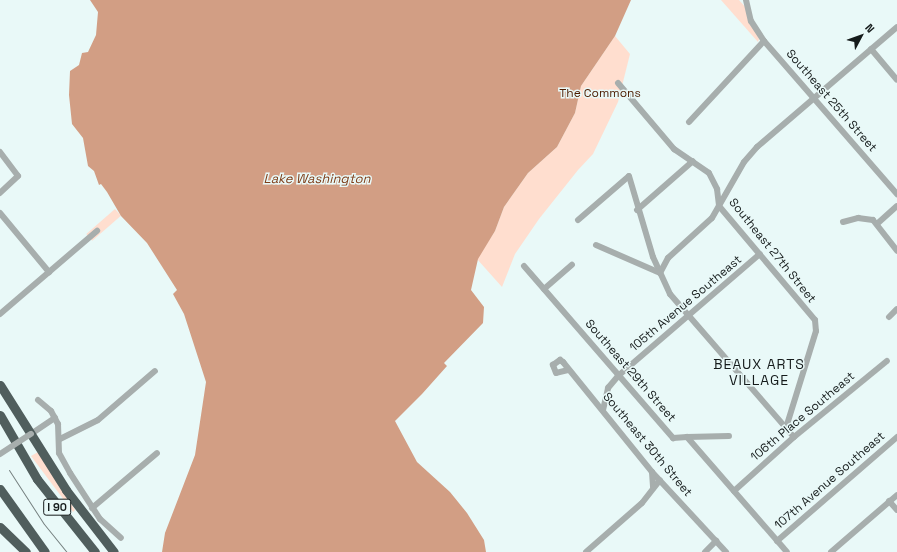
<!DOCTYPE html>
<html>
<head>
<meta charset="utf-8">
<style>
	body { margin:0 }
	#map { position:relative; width:897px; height:552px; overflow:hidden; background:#e9f9f8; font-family:"Space Grotesk",sans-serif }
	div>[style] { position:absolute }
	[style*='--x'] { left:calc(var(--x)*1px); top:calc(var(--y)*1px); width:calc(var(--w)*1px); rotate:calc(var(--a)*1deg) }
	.green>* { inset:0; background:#ffdecf; transform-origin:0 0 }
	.water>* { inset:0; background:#d29e84 }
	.minor>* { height:6px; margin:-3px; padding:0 3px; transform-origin:3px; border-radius:3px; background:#a7aead }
	.highway>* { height:9px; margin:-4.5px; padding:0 4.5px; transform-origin:4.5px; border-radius:4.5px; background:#505e5d }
	.tram>* { height:1px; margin:-0.5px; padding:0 0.5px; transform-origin:0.5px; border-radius:0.5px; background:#768180 }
	.minor-bridge>* { height:6px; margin:-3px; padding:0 3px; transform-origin:3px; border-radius:3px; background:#a7aead }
	span { translate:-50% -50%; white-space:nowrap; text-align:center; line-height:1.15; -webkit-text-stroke:3px #e9f9f8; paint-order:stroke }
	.shield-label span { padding:1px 3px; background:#e9f9f8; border:1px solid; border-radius:3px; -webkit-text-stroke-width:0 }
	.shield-label { font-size:11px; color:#151b1b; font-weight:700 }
	.park-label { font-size:12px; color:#4c1c00 }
	.street-label { font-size:12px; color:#151b1b }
	.water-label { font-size:13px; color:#7e3d18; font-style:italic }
	.quarter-label { font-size:14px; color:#151b1b; letter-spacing:1px }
	.north { position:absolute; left:841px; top:16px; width:40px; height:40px; -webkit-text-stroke:3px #e9f9f8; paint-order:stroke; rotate:49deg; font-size:11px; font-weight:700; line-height:16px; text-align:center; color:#151b1b }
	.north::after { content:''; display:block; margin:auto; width:14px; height:18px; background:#151b1b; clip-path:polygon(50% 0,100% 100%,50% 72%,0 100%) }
</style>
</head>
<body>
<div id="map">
	<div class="green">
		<div style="clip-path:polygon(721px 0,739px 0,747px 9px,759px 39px,758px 42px)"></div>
		<div style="clip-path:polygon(615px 36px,630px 54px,618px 102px,593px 154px,578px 170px,539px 219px,515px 254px,502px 287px,477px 259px,495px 231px,504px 207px,528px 173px,557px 147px,575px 113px,581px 86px)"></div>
		<div style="left:115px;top:209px;width:9px;height:38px;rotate:49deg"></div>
		<div style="clip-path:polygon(38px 452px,75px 510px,73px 512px,31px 456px)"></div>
	</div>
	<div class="water">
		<div style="clip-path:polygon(90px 0,631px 0,615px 36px,581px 86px,575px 113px,557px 147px,528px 173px,504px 207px,495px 231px,478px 259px,471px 290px,484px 307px,483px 323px,444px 363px,447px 366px,422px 394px,395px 421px,417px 462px,450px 492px,467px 513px,484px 540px,486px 552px,162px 552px,165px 533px,195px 455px,206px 382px,184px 314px,173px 294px,177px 290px,147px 243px,121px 216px,107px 192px,101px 184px,99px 185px,94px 171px,88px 166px,83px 138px,72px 124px,69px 95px,70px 71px,79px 65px,82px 53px,88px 52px,96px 35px,98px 12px)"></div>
	</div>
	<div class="minor">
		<div style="--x:746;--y:0;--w:22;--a:77"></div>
		<div style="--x:751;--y:21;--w:24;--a:57"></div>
		<div style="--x:764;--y:41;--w:203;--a:49"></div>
		<div style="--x:871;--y:49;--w:40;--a:50"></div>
		<div style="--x:618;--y:83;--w:87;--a:49.7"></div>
		<div style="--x:674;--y:149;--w:42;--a:34.4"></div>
		<div style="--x:709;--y:173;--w:18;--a:63"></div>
		<div style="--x:717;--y:189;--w:17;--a:83"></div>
		<div style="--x:719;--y:206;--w:149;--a:49.9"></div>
		<div style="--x:815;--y:320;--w:11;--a:85"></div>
		<div style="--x:816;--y:331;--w:102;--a:107.2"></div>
		<div style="--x:689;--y:122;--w:110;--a:-47.2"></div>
		<div style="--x:0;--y:152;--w:30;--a:53"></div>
		<div style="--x:18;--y:176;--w:25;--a:137"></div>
		<div style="--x:637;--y:210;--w:74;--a:-41.2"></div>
		<div style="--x:0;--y:213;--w:77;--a:50.3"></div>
		<div style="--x:578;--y:220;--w:67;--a:-40.8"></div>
		<div style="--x:629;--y:176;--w:84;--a:73.5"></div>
		<div style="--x:653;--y:257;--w:41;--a:65.3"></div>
		<div style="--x:670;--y:294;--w:189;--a:49.1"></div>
		<div style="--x:843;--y:222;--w:16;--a:-15"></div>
		<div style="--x:858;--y:218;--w:15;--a:8"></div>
		<div style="--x:873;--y:220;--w:39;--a:52"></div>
		<div style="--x:878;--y:223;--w:25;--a:-42"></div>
		<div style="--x:596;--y:245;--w:70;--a:23.6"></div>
		<div style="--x:524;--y:266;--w:228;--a:49.1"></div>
		<div style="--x:673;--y:438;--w:14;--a:-4"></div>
		<div style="--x:687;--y:437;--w:152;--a:49"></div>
		<div style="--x:660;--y:273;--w:17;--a:-62"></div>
		<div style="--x:668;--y:258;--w:59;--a:-42.3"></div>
		<div style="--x:712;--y:218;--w:64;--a:-60.3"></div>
		<div style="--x:744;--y:162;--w:20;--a:-49"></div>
		<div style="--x:757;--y:147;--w:184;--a:-40.6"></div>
		<div style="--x:544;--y:289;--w:37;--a:-41"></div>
		<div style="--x:0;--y:314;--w:128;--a:-40.6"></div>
		<div style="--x:889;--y:317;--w:11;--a:-45"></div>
		<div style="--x:568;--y:370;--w:12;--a:166"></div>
		<div style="--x:556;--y:373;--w:9;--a:-111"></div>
		<div style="--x:553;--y:365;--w:9;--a:-36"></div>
		<div style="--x:560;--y:360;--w:4;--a:34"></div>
		<div style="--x:563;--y:362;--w:141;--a:51"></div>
		<div style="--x:652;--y:472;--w:109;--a:47.2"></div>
		<div style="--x:38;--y:400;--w:17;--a:40"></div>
		<div style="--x:51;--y:411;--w:15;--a:62"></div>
		<div style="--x:58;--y:424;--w:29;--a:88"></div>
		<div style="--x:59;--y:453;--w:23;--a:61"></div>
		<div style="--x:70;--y:473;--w:55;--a:56.9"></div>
		<div style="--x:100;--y:519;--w:28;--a:42"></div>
		<div style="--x:603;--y:410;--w:23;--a:-77"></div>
		<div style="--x:608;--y:388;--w:16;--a:-50"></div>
		<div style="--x:618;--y:376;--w:187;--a:-40.7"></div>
		<div style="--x:31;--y:434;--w:29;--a:-34"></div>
		<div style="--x:687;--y:437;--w:42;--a:-1.4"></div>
		<div style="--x:60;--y:439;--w:42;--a:-26.6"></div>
		<div style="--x:98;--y:420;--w:75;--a:-40.7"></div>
		<div style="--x:652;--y:472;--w:16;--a:86"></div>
		<div style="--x:734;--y:491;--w:81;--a:-42"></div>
		<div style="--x:794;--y:437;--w:120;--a:-39.3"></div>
		<div style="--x:889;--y:501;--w:12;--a:48"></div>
		<div style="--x:92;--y:508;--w:85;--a:-40.2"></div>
		<div style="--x:777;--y:541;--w:159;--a:-40.9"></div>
		<div style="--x:586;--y:552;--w:74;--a:-41.2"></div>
		<div style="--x:642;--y:503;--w:29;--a:-52"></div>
		<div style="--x:705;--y:552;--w:16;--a:-45"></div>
		<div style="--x:831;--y:552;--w:87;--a:-40.8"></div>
	</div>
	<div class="highway">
		<div style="--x:0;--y:385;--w:124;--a:57.8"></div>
		<div style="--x:66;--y:490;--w:78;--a:52.3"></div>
		<div style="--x:0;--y:415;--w:74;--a:60"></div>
		<div style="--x:37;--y:479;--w:93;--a:51.5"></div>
		<div style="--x:0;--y:489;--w:77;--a:54.5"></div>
		<div style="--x:0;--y:527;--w:36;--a:44"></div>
	</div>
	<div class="tram">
		<div style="--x:9;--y:470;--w:64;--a:57.1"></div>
		<div style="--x:44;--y:524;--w:36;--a:51"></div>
	</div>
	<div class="minor-bridge">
		<div style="--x:0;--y:454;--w:37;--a:-33"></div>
	</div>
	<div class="shield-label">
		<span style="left:57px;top:507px">I 90</span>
	</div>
	<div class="park-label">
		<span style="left:600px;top:94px">The Commons</span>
	</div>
	<div class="street-label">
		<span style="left:831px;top:101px;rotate:49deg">Southeast 25th Street</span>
		<span style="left:772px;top:251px;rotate:51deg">Southeast 27th Street</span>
		<span style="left:686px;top:304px;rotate:-40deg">105th Avenue Southeast</span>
		<span style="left:630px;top:371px;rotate:49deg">Southeast 29th Street</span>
		<span style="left:803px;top:417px;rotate:-40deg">106th Place Southeast</span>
		<span style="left:647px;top:445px;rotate:50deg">Southeast 30th Street</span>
		<span style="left:830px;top:481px;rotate:-41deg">107th Avenue Southeast</span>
	</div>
	<div class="water-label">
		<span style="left:317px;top:179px">Lake Washington</span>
	</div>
	<div class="quarter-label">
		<span style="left:759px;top:372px">BEAUX ARTS<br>VILLAGE</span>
	</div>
	<div class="north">N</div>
</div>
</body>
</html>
